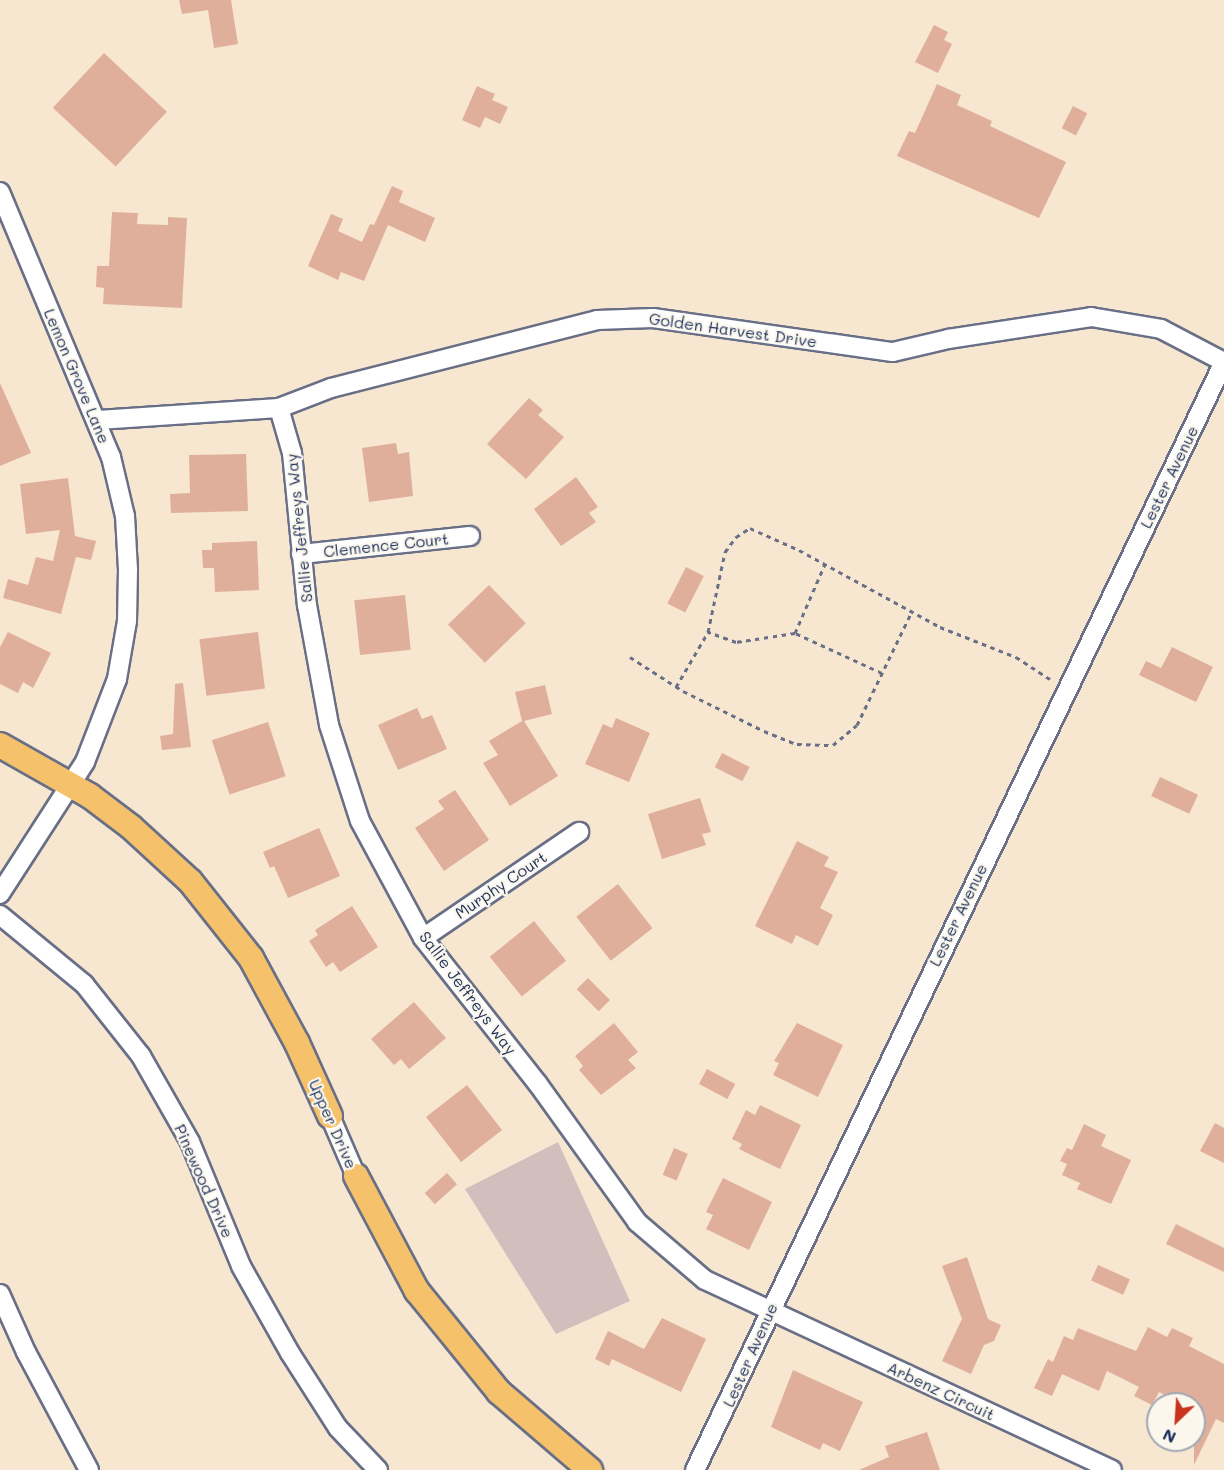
<!DOCTYPE html>
<html>
<head>
<meta charset="utf-8">
<style>
	body { margin:0 }
	#map { position:relative; width:1224px; height:1470px; overflow:hidden; background:#f7e7d1; font-family:Mali,sans-serif }
	div>[style] { position:absolute }
	[style*='--x'] { left:calc(var(--x)*1px); top:calc(var(--y)*1px); width:calc(var(--w)*1px); rotate:calc(var(--a)*1deg) }
	.industrial>* { inset:0; background:#d1bfbe }
	.building>* { inset:0; background:#e0af9c; transform-origin:0 0 }
	.path>* { height:3px; margin-top:-1.5px; transform-origin:0; background:repeating-linear-gradient(90deg,#686f86 0 4.5px,transparent 0 9px) }
	.roads { filter:drop-shadow(2px 0 #686f86) drop-shadow(-2px 0 #686f86) drop-shadow(0 2px #686f86) drop-shadow(0 -2px #686f86) }
	.minor>* { height:18px; margin:-9px; padding:0 9px; transform-origin:9px; border-radius:9px; background:#fff }
	.major>* { height:24px; margin:-12px; padding:0 12px; transform-origin:12px; border-radius:12px; background:#f6c16b }
	span { translate:-50% -50%; white-space:nowrap; text-align:center; line-height:1.15; -webkit-text-stroke:4.5px #fbf7ec; paint-order:stroke }
	.street-label { font-size:16px; color:#1b2f5e }
	.north { position:absolute; left:1146px; top:1392px; width:60px; height:60px; box-sizing:border-box; background:#fbf7ec; border:2px solid #a1a7b3; border-radius:50%; rotate:205deg; font-size:16px; font-weight:700; line-height:24px; text-align:center; color:#1b2f5e }
	.north::after { content:''; display:block; margin:auto; width:21px; height:27px; background:#c8321e; clip-path:polygon(50% 0,100% 100%,50% 72%,0 100%) }
</style>
</head>
<body>
<div id="map">
	<div class="industrial">
		<div style="clip-path:polygon(558px 1142px,630px 1301px,556px 1334px,465px 1189px)"></div>
	</div>
	<div class="building">
		<div style="clip-path:polygon(179px 0,231px 0,238px 44px,214px 48px,208px 10px,182px 14px)"></div>
		<div style="clip-path:polygon(934px 25px,948px 32px,944px 40px,952px 44px,938px 73px,915px 62px)"></div>
		<div style="left:104px;top:53px;width:86px;height:75px;rotate:43deg"></div>
		<div style="clip-path:polygon(937px 84px,961px 95px,957px 105px,992px 121px,990px 126px,1066px 162px,1039px 218px,897px 156px,909px 131px,915px 133px)"></div>
		<div style="clip-path:polygon(477px 86px,495px 94px,492px 100px,508px 107px,500px 124px,485px 117px,480px 128px,462px 120px)"></div>
		<div style="left:1073px;top:106px;width:16px;height:25px;rotate:27deg"></div>
		<div style="clip-path:polygon(392px 186px,403px 191px,399px 202px,435px 218px,425px 242px,388px 225px,364px 281px,341px 272px,338px 280px,308px 266px,331px 214px,343px 219px,338px 231px,362px 242px,370px 224px,374px 225px)"></div>
		<div style="clip-path:polygon(112px 212px,138px 213px,137px 224px,168px 225px,168px 217px,187px 218px,182px 308px,103px 304px,104px 288px,96px 287px,97px 266px,109px 266px)"></div>
		<div style="clip-path:polygon(0 383px,31px 453px,0 466px)"></div>
		<div style="clip-path:polygon(529px 398px,543px 410px,538px 415px,564px 437px,526px 479px,487px 444px)"></div>
		<div style="clip-path:polygon(396px 443px,398px 454px,409px 452px,413px 496px,369px 502px,362px 448px)"></div>
		<div style="clip-path:polygon(246px 454px,248px 511px,171px 513px,170px 494px,190px 493px,189px 455px)"></div>
		<div style="clip-path:polygon(576px 477px,598px 507px,589px 513px,596px 522px,561px 546px,534px 509px)"></div>
		<div style="clip-path:polygon(68px 478px,75px 536px,96px 541px,91px 560px,76px 557px,61px 614px,3px 598px,8px 579px,28px 585px,36px 557px,53px 561px,60px 530px,26px 534px,20px 484px)"></div>
		<div style="clip-path:polygon(257px 541px,259px 590px,215px 592px,214px 568px,203px 568px,202px 550px,212px 550px,212px 543px)"></div>
		<div style="left:686px;top:567px;width:20px;height:41px;rotate:27deg"></div>
		<div style="left:489px;top:585px;width:53px;height:57px;rotate:46deg"></div>
		<div style="left:405px;top:595px;width:55px;height:51px;rotate:84deg"></div>
		<div style="clip-path:polygon(8px 632px,51px 653px,33px 688px,23px 682px,18px 693px,0 684px,0 647px)"></div>
		<div style="left:258px;top:632px;width:57px;height:59px;rotate:83deg"></div>
		<div style="clip-path:polygon(1172px 647px,1213px 667px,1196px 702px,1139px 675px,1146px 661px,1161px 668px)"></div>
		<div style="clip-path:polygon(183px 683px,191px 747px,162px 750px,160px 736px,173px 734px,175px 684px)"></div>
		<div style="clip-path:polygon(545px 685px,552px 714px,524px 721px,558px 776px,510px 806px,483px 763px,498px 755px,489px 741px,522px 721px,515px 692px)"></div>
		<div style="clip-path:polygon(417px 708px,422px 719px,432px 715px,447px 749px,398px 770px,378px 725px)"></div>
		<div style="clip-path:polygon(616px 718px,650px 733px,629px 782px,585px 764px,603px 724px,612px 728px)"></div>
		<div style="left:268px;top:722px;width:57px;height:59px;rotate:72deg"></div>
		<div style="left:722px;top:753px;width:31px;height:16px;rotate:27deg"></div>
		<div style="left:1160px;top:777px;width:42px;height:21px;rotate:25deg"></div>
		<div style="clip-path:polygon(455px 790px,489px 840px,444px 871px,415px 828px,444px 809px,438px 801px)"></div>
		<div style="clip-path:polygon(700px 798px,711px 832px,702px 834px,706px 845px,662px 859px,648px 814px)"></div>
		<div style="clip-path:polygon(319px 828px,340px 876px,288px 898px,274px 866px,270px 868px,263px 852px)"></div>
		<div style="clip-path:polygon(797px 841px,829px 857px,824px 866px,838px 872px,820px 908px,833px 915px,818px 946px,796px 935px,792px 944px,755px 926px)"></div>
		<div style="left:618px;top:884px;width:56px;height:53px;rotate:52deg"></div>
		<div style="clip-path:polygon(352px 906px,378px 947px,340px 972px,333px 962px,326px 967px,309px 941px,318px 935px,315px 930px)"></div>
		<div style="left:534px;top:921px;width:51px;height:57px;rotate:51deg"></div>
		<div style="left:588px;top:978px;width:31px;height:16px;rotate:45deg"></div>
		<div style="clip-path:polygon(414px 1002px,446px 1038px,409px 1069px,401px 1059px,394px 1065px,371px 1039px)"></div>
		<div style="clip-path:polygon(614px 1023px,638px 1052px,628px 1060px,636px 1068px,601px 1095px,579px 1070px,583px 1066px,575px 1056px)"></div>
		<div style="clip-path:polygon(797px 1023px,843px 1045px,818px 1097px,773px 1075px,779px 1063px,774px 1061px)"></div>
		<div style="left:707px;top:1069px;width:32px;height:17px;rotate:28deg"></div>
		<div style="left:467px;top:1085px;width:57px;height:52px;rotate:52deg"></div>
		<div style="clip-path:polygon(760px 1105px,801px 1125px,780px 1169px,739px 1149px,742px 1144px,732px 1139px,746px 1110px,755px 1115px)"></div>
		<div style="clip-path:polygon(1215px 1123px,1224px 1128px,1224px 1163px,1200px 1151px)"></div>
		<div style="clip-path:polygon(1084px 1124px,1106px 1135px,1101px 1146px,1131px 1160px,1111px 1204px,1077px 1189px,1080px 1183px,1062px 1175px,1067px 1164px,1060px 1161px,1067px 1148px,1072px 1150px)"></div>
		<div style="left:674px;top:1148px;width:15px;height:29px;rotate:23deg"></div>
		<div style="left:447px;top:1173px;width:15px;height:30px;rotate:48deg"></div>
		<div style="clip-path:polygon(723px 1178px,772px 1202px,749px 1250px,706px 1229px,713px 1215px,706px 1212px)"></div>
		<div style="clip-path:polygon(1176px 1224px,1224px 1248px,1224px 1272px,1166px 1244px)"></div>
		<div style="clip-path:polygon(967px 1257px,988px 1319px,1001px 1325px,994px 1341px,984px 1345px,971px 1374px,942px 1361px,962px 1319px,942px 1266px)"></div>
		<div style="left:1098px;top:1265px;width:35px;height:17px;rotate:24deg"></div>
		<div style="clip-path:polygon(662px 1318px,706px 1339px,681px 1392px,612px 1359px,609px 1366px,595px 1359px,608px 1331px,644px 1349px)"></div>
		<div style="clip-path:polygon(1148px 1327px,1167px 1337px,1172px 1328px,1193px 1338px,1189px 1346px,1224px 1364px,1224px 1423px,1216px 1419px,1194px 1465px,1194px 1404px,1183px 1404px,1159px 1392px,1152px 1405px,1134px 1396px,1139px 1387px,1107px 1371px,1099px 1391px,1062px 1374px,1052px 1396px,1034px 1388px,1048px 1359px,1053px 1362px,1064px 1336px,1073px 1340px,1078px 1328px,1136px 1351px)"></div>
		<div style="clip-path:polygon(793px 1370px,863px 1402px,840px 1451px,823px 1443px,820px 1450px,771px 1427px)"></div>
		<div style="clip-path:polygon(927px 1432px,940px 1470px,859px 1470px,889px 1457px,885px 1446px)"></div>
	</div>
	<div class="path">
		<div style="--x:795;--y:633;--w:75;--a:-66.5"></div>
		<div style="--x:630;--y:657;--w:63;--a:32.7"></div>
		<div style="--x:683;--y:691;--w:90;--a:26.3"></div>
		<div style="--x:764;--y:731;--w:35;--a:22"></div>
		<div style="--x:797;--y:744;--w:36;--a:2"></div>
		<div style="--x:833;--y:745;--w:31;--a:-40"></div>
		<div style="--x:857;--y:725;--w:127;--a:-64.2"></div>
		<div style="--x:882;--y:673;--w:96;--a:-155.3"></div>
		<div style="--x:795;--y:633;--w:60;--a:171.3"></div>
		<div style="--x:736;--y:642;--w:30;--a:-160"></div>
		<div style="--x:708;--y:632;--w:82;--a:-78"></div>
		<div style="--x:725;--y:552;--w:19;--a:-54"></div>
		<div style="--x:736;--y:537;--w:17;--a:-33"></div>
		<div style="--x:750;--y:528;--w:54;--a:24.2"></div>
		<div style="--x:799;--y:550;--w:161;--a:28.6"></div>
		<div style="--x:940;--y:627;--w:82;--a:21.5"></div>
		<div style="--x:1016;--y:657;--w:44;--a:33"></div>
		<div style="--x:676;--y:687;--w:64;--a:-59.8"></div>
	</div>
	<div class="roads">
		<div class="minor">
			<div style="--x:0;--y:192;--w:287;--a:67.3"></div>
			<div style="--x:111;--y:457;--w:61;--a:76.7"></div>
			<div style="--x:125;--y:516;--w:53;--a:86.8"></div>
			<div style="--x:128;--y:569;--w:52;--a:91.1"></div>
			<div style="--x:127;--y:621;--w:59;--a:99.8"></div>
			<div style="--x:117;--y:679;--w:89;--a:111.1"></div>
			<div style="--x:85;--y:762;--w:157;--a:122.8"></div>
			<div style="--x:279;--y:408;--w:47;--a:73.9"></div>
			<div style="--x:292;--y:453;--w:153;--a:84.4"></div>
			<div style="--x:307;--y:605;--w:122;--a:79.6"></div>
			<div style="--x:329;--y:725;--w:101;--a:72.1"></div>
			<div style="--x:360;--y:821;--w:133;--a:61.7"></div>
			<div style="--x:423;--y:938;--w:186;--a:51.8"></div>
			<div style="--x:538;--y:1084;--w:170;--a:54.3"></div>
			<div style="--x:637;--y:1222;--w:89;--a:40.5"></div>
			<div style="--x:705;--y:1280;--w:449;--a:25"></div>
			<div style="--x:98;--y:420;--w:181;--a:-3.8"></div>
			<div style="--x:279;--y:408;--w:56;--a:-21"></div>
			<div style="--x:331;--y:388;--w:275;--a:-14.3"></div>
			<div style="--x:597;--y:320;--w:56;--a:-2"></div>
			<div style="--x:653;--y:318;--w:242;--a:8.1"></div>
			<div style="--x:893;--y:352;--w:57;--a:-13.3"></div>
			<div style="--x:948;--y:339;--w:145;--a:-8.7"></div>
			<div style="--x:1091;--y:317;--w:71;--a:9.7"></div>
			<div style="--x:1161;--y:329;--w:71;--a:27.6"></div>
			<div style="--x:1224;--y:362;--w:1228;--a:115.52"></div>
			<div style="--x:301;--y:554;--w:170;--a:-6.1"></div>
			<div style="--x:0;--y:915;--w:109;--a:39.4"></div>
			<div style="--x:84;--y:984;--w:92;--a:51.6"></div>
			<div style="--x:141;--y:1056;--w:99;--a:60.3"></div>
			<div style="--x:190;--y:1142;--w:134;--a:67.6"></div>
			<div style="--x:241;--y:1266;--w:100;--a:60.6"></div>
			<div style="--x:290;--y:1353;--w:89;--a:57.4"></div>
			<div style="--x:338;--y:1428;--w:58;--a:46.4"></div>
			<div style="--x:423;--y:938;--w:189;--a:-34.2"></div>
			<div style="--x:330;--y:1116;--w:65;--a:66.6"></div>
			<div style="--x:0;--y:1294;--w:64;--a:65.9"></div>
			<div style="--x:26;--y:1352;--w:134;--a:61.9"></div>
		</div>
		<div class="major">
			<div style="--x:0;--y:745;--w:103;--a:29.5"></div>
			<div style="--x:90;--y:796;--w:51;--a:37.1"></div>
			<div style="--x:131;--y:827;--w:80;--a:42.5"></div>
			<div style="--x:190;--y:881;--w:98;--a:51.6"></div>
			<div style="--x:251;--y:958;--w:97;--a:61.6"></div>
			<div style="--x:297;--y:1043;--w:80;--a:65.7"></div>
			<div style="--x:356;--y:1176;--w:130;--a:62.1"></div>
			<div style="--x:417;--y:1291;--w:130;--a:50.9"></div>
			<div style="--x:499;--y:1392;--w:120;--a:40.6"></div>
		</div>
	</div>
	<div class="street-label">
		<span style="left:733px;top:330px;rotate:8deg">Golden Harvest Drive</span>
		<span style="left:77px;top:376px;rotate:67deg">Lemon Grove Lane</span>
		<span style="left:1169px;top:477px;rotate:-64deg">Lester Avenue</span>
		<span style="left:299px;top:528px;rotate:-96deg">Sallie Jeffreys Way</span>
		<span style="left:386px;top:545px;rotate:-6deg">Clemence Court</span>
		<span style="left:501px;top:885px;rotate:-34deg">Murphy Court</span>
		<span style="left:958px;top:915px;rotate:-64deg">Lester Avenue</span>
		<span style="left:468px;top:993px;rotate:53deg">Sallie Jeffreys Way</span>
		<span style="left:333px;top:1124px;rotate:66deg">Upper Drive</span>
		<span style="left:204px;top:1181px;rotate:66deg">Pinewood Drive</span>
		<span style="left:750px;top:1355px;rotate:-66deg">Lester Avenue</span>
		<span style="left:941px;top:1391px;rotate:25deg">Arbenz Circuit</span>
	</div>
	<div class="north">N</div>
</div>
</body>
</html>
